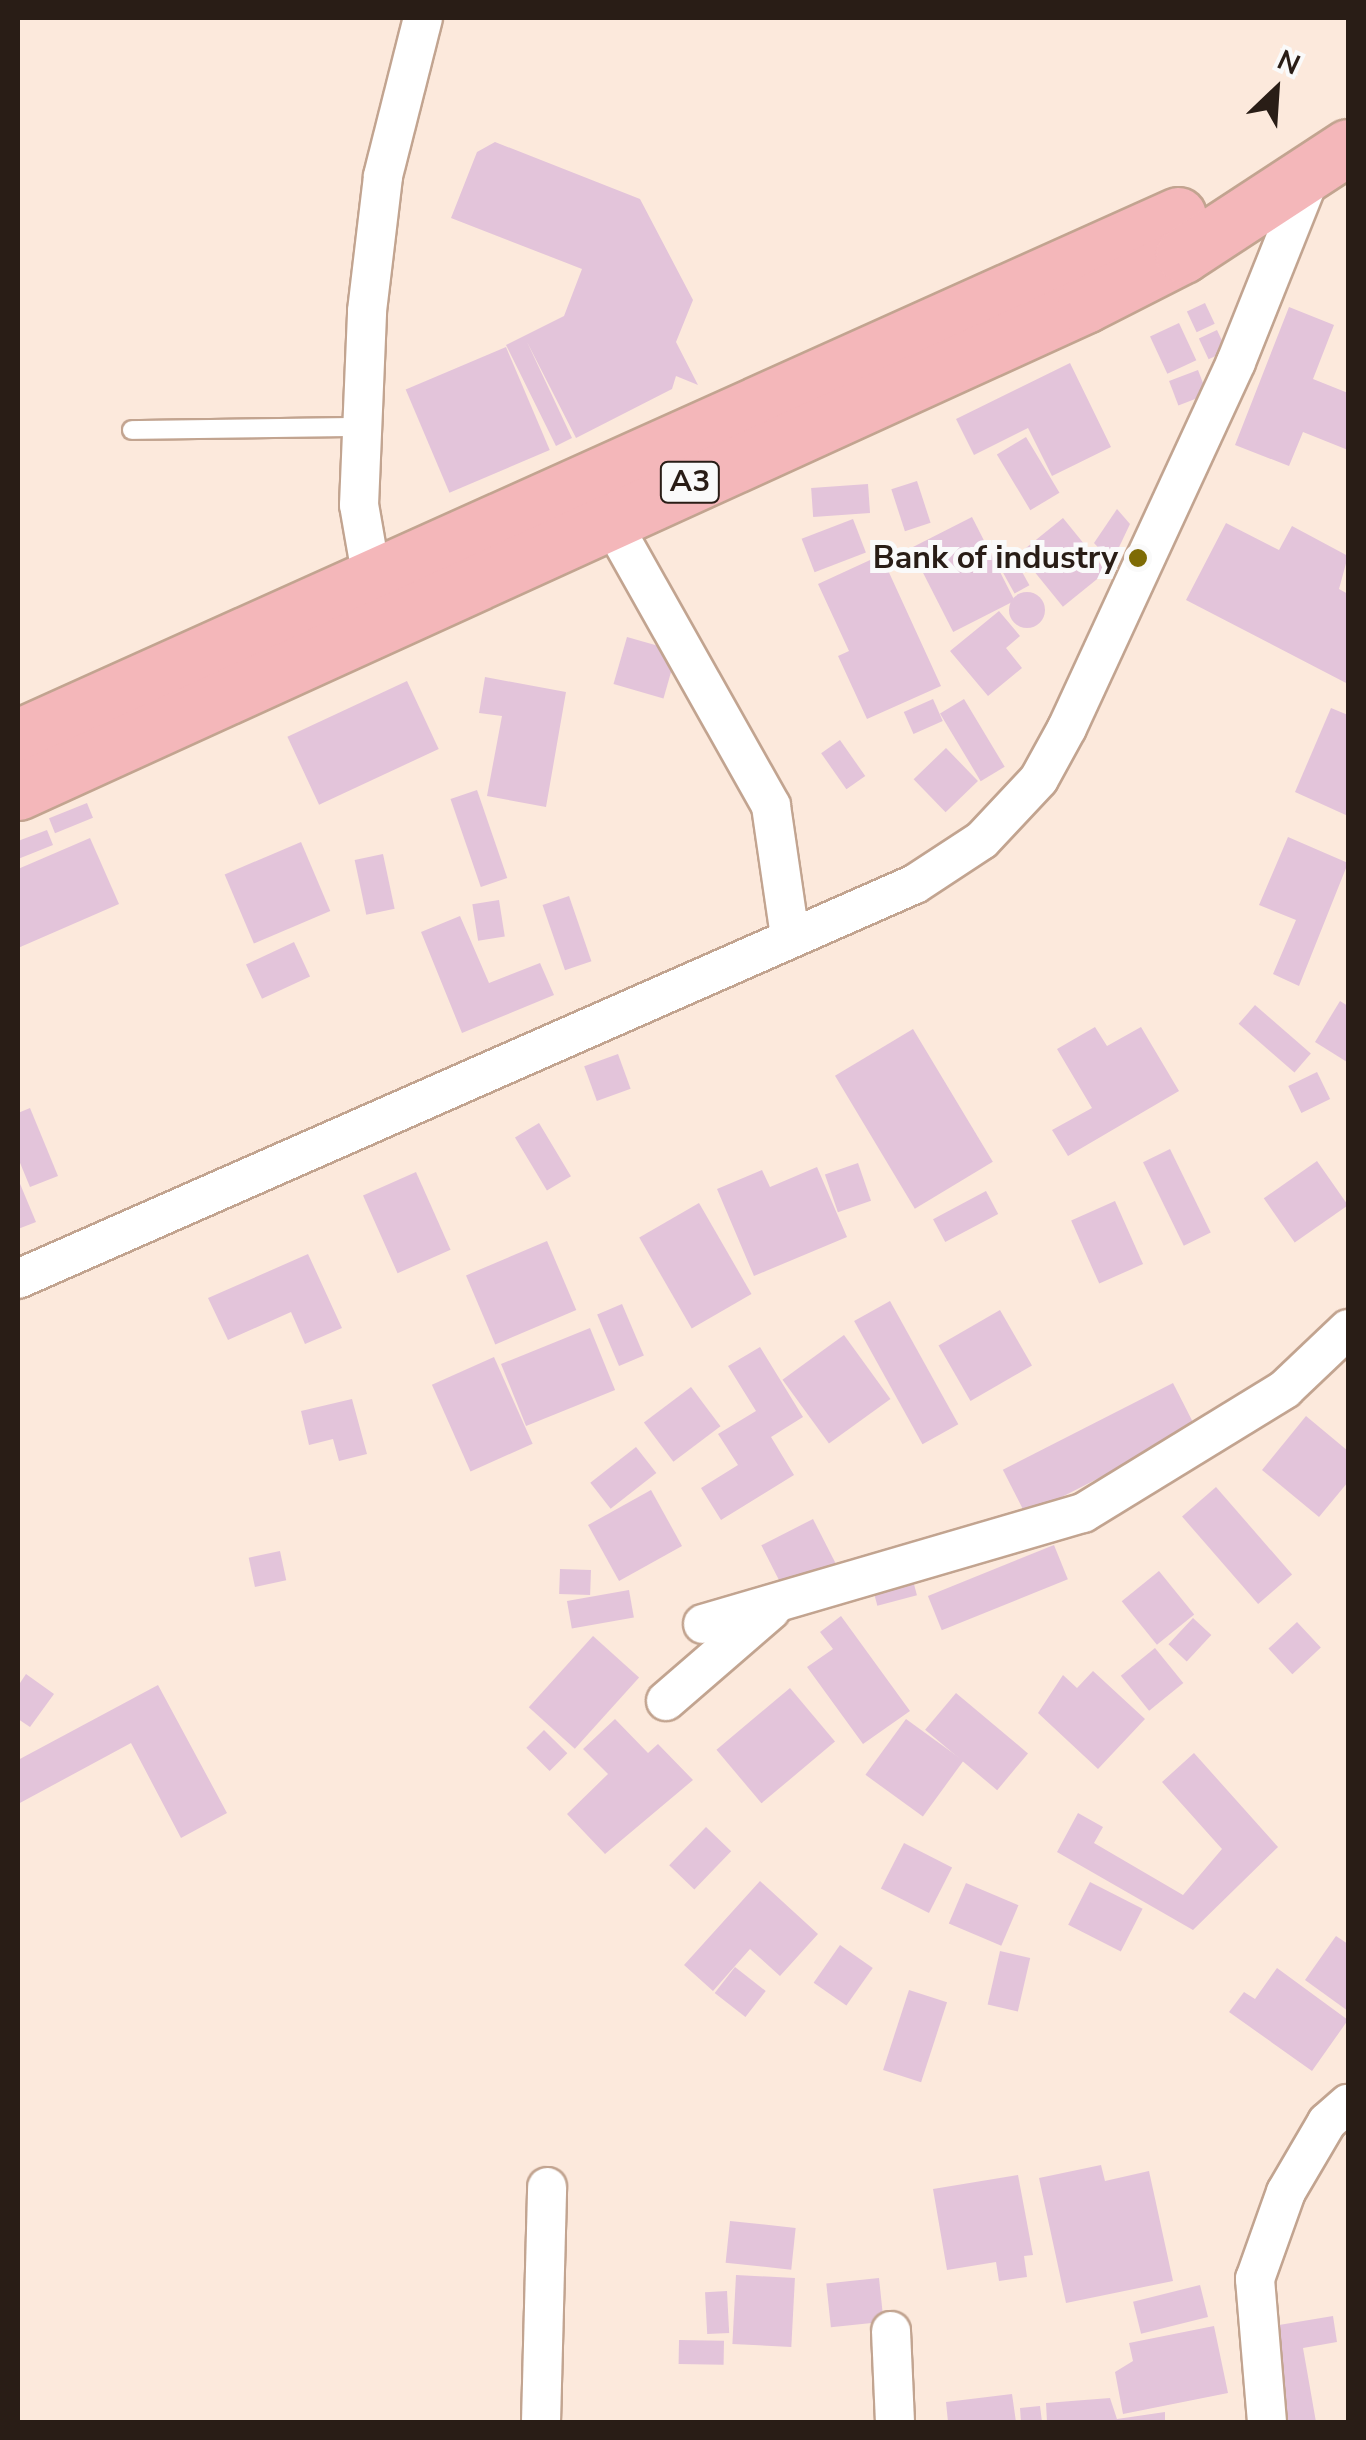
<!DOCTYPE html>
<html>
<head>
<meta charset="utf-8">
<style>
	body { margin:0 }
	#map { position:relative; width:1366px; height:2440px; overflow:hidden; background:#fce9dc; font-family:"Nunito Sans",sans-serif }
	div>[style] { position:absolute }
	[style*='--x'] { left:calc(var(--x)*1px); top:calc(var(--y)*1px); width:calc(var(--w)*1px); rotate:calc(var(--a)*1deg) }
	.building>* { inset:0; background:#e3c4da; transform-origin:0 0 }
	.round { border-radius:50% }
	.roads { filter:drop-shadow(2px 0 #c2a490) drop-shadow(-2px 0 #c2a490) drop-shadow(0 2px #c2a490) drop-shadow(0 -2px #c2a490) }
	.service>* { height:18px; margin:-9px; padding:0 9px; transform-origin:9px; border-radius:9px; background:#fff }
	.minor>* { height:38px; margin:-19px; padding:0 19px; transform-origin:19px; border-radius:19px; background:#fff }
	.trunk>* { height:55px; margin:-27.5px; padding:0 27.5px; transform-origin:27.5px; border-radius:27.5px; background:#f4b7ba }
	.dots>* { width:28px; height:28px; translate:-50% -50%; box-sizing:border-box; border:5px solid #fafafa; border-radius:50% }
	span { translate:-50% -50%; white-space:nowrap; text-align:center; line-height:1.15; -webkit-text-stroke:10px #fafafa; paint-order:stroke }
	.shield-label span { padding:2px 8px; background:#fafafa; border:2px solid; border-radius:8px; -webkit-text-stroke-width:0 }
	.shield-label { font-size:30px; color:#291d16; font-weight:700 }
	.poi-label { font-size:32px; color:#291d16; font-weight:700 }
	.right { translate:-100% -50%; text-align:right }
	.frame { position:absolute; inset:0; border:20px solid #291d16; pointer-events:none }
	.north { position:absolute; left:1226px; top:40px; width:100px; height:100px; -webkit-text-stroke:8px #fafafa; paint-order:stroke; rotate:25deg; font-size:28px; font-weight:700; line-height:40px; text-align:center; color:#291d16 }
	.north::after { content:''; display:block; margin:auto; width:35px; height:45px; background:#291d16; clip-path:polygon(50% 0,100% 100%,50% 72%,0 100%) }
</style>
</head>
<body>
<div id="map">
	<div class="building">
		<div style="clip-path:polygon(495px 142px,640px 199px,693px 300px,676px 342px,698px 385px,676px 376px,672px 389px,576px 438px,527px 342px,572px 438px,556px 446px,506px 345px,564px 316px,582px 269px,451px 218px,477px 152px)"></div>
		<div style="left:1205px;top:303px;width:23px;height:20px;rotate:65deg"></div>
		<div style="clip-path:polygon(1289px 307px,1334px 325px,1313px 379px,1348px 393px,1348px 450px,1303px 432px,1289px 466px,1235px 445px)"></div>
		<div style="left:1179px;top:323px;width:41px;height:32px;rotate:65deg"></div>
		<div style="left:1217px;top:330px;width:23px;height:20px;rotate:65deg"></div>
		<div style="left:506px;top:347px;width:112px;height:109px;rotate:67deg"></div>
		<div style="clip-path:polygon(1070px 363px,1111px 447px,1052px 476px,1028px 428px,974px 455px,956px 419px)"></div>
		<div style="left:1198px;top:370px;width:26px;height:31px;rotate:69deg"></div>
		<div style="left:1026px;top:437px;width:65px;height:34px;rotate:59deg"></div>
		<div style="left:917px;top:481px;width:44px;height:27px;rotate:72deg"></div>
		<div style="left:868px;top:484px;width:29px;height:57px;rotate:86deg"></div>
		<div style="clip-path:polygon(1117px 509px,1130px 524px,1112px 562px,1094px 543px)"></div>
		<div style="left:972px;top:517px;width:94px;height:69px;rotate:63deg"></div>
		<div style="left:1063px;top:518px;width:69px;height:56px;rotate:51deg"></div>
		<div style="left:853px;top:519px;width:36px;height:55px;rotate:69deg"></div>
		<div style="clip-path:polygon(1226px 523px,1279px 550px,1292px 526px,1348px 556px,1339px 589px,1348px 594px,1348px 684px,1186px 600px)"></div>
		<div style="left:1011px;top:552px;width:38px;height:17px;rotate:61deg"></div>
		<div style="clip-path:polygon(881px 555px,941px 686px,867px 719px,838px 656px,849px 651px,818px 584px)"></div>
		<div class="round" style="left:1009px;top:592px;width:36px;height:36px"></div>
		<div style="clip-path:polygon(999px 611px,1020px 636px,1006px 648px,1022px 668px,988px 696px,950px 651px)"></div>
		<div style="left:627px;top:637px;width:52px;height:49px;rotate:16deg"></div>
		<div style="clip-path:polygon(485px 677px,566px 692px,546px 807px,487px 796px,502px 716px,479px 713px)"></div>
		<div style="left:407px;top:681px;width:75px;height:132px;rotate:65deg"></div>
		<div style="left:933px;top:699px;width:24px;height:32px;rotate:66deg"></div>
		<div style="left:964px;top:699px;width:79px;height:28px;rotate:59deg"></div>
		<div style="clip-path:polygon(1331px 708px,1348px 715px,1348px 816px,1295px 792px)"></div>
		<div style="left:840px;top:740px;width:44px;height:23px;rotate:55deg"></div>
		<div style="left:946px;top:748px;width:46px;height:45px;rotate:46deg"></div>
		<div style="left:477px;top:790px;width:93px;height:28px;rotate:71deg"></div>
		<div style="left:87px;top:803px;width:16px;height:41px;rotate:68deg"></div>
		<div style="clip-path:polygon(47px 830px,53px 845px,18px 859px,18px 841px)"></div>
		<div style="clip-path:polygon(1288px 837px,1348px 863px,1299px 986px,1273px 974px,1296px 920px,1259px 905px)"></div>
		<div style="clip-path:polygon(90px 838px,119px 904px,18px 948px,18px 869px)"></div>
		<div style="left:301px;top:842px;width:75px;height:83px;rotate:67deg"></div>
		<div style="left:383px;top:854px;width:56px;height:29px;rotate:78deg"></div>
		<div style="left:569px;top:896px;width:69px;height:28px;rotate:71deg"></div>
		<div style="left:499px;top:900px;width:37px;height:27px;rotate:81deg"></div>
		<div style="clip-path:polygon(460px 916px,489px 983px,540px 963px,554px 995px,462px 1033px,421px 932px)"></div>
		<div style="left:294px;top:942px;width:38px;height:53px;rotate:65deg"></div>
		<div style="clip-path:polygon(1340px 1001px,1348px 1006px,1347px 1062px,1315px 1042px)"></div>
		<div style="left:1255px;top:1005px;width:74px;height:25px;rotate:41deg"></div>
		<div style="clip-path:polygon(1095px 1027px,1107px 1046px,1141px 1027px,1179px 1091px,1068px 1156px,1052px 1130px,1092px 1108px,1057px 1049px)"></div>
		<div style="left:913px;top:1029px;width:155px;height:91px;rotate:59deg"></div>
		<div style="left:618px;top:1054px;width:37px;height:36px;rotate:70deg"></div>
		<div style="left:1317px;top:1072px;width:30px;height:32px;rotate:64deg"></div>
		<div style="clip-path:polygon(30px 1108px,58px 1176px,30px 1187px,18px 1158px,18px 1113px)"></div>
		<div style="left:539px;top:1123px;width:62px;height:28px;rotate:59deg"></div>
		<div style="left:1170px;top:1149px;width:93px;height:30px;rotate:64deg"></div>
		<div style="left:1317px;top:1161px;width:54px;height:65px;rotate:55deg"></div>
		<div style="left:858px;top:1163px;width:40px;height:35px;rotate:71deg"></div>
		<div style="clip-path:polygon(817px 1167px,847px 1237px,754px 1276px,717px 1189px,762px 1170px,770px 1187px)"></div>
		<div style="left:416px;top:1172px;width:85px;height:58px;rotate:66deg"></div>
		<div style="clip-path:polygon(18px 1179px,36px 1222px,18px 1229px)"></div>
		<div style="left:986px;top:1191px;width:26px;height:60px;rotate:62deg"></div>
		<div style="left:1115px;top:1201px;width:69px;height:48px;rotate:66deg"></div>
		<div style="left:699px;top:1203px;width:105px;height:69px;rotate:60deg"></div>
		<div style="left:547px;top:1241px;width:75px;height:88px;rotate:67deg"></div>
		<div style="clip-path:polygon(308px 1254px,342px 1328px,305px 1344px,291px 1312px,228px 1340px,208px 1298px)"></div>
		<div style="left:890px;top:1301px;width:141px;height:41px;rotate:61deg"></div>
		<div style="left:622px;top:1304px;width:56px;height:27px;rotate:67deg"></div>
		<div style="left:1000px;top:1310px;width:64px;height:71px;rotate:60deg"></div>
		<div style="left:590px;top:1328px;width:67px;height:96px;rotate:68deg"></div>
		<div style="left:844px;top:1335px;width:79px;height:76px;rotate:54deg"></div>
		<div style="clip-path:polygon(760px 1347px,803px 1417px,771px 1437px,794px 1475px,721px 1520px,701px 1488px,738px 1465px,718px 1434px,756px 1411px,728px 1366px)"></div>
		<div style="left:494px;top:1357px;width:95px;height:68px;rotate:66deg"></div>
		<div style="left:1173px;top:1383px;width:51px;height:191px;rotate:63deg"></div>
		<div style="left:691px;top:1387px;width:49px;height:59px;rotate:53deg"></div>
		<div style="clip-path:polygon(352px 1399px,367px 1454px,339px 1461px,333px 1439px,309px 1445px,301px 1411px)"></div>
		<div style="clip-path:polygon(1306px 1416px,1348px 1451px,1348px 1482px,1319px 1517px,1262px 1470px)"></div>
		<div style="left:636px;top:1447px;width:33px;height:58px;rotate:52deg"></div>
		<div style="left:1216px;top:1487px;width:116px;height:45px;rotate:49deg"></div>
		<div style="left:651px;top:1490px;width:64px;height:72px;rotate:61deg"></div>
		<div style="left:813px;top:1519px;width:54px;height:58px;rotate:63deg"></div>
		<div style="left:1054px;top:1545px;width:37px;height:136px;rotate:68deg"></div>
		<div style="left:280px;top:1551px;width:30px;height:32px;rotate:78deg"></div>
		<div style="left:560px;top:1569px;width:31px;height:25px;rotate:2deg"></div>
		<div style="left:1159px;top:1571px;width:56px;height:48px;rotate:51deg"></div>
		<div style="left:911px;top:1573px;width:23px;height:41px;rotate:75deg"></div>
		<div style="left:629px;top:1590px;width:28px;height:63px;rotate:80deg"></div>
		<div style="clip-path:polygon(841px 1616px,910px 1711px,863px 1744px,807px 1667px,833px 1649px,820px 1632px)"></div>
		<div style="left:1193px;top:1618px;width:25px;height:36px;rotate:43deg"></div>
		<div style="left:1297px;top:1622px;width:35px;height:39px;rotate:47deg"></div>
		<div style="left:593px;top:1636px;width:62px;height:96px;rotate:42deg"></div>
		<div style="left:1155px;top:1648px;width:45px;height:44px;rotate:51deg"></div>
		<div style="clip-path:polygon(1093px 1671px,1145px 1719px,1098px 1769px,1038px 1713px,1063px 1675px,1077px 1688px)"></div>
		<div style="clip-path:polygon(26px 1674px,54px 1694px,30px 1727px,18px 1719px,18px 1686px)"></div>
		<div style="clip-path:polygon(158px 1685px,227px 1813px,181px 1838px,131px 1743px,18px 1804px,18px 1760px)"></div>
		<div style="left:790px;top:1688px;width:70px;height:96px;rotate:50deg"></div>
		<div style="left:956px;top:1693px;width:94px;height:48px;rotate:40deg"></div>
		<div style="clip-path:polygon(615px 1719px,648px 1753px,658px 1744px,693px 1780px,605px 1854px,567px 1814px,608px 1774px,583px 1749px)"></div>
		<div style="left:906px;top:1719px;width:71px;height:69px;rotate:36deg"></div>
		<div style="left:544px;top:1730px;width:33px;height:25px;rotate:45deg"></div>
		<div style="clip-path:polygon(1194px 1753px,1278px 1847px,1193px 1930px,1057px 1852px,1078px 1813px,1103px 1827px,1094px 1843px,1183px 1895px,1222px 1849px,1162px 1782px)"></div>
		<div style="left:706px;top:1827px;width:35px;height:53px;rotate:44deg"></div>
		<div style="left:904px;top:1843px;width:54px;height:51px;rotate:27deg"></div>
		<div style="clip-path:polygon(760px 1881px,818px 1934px,780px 1976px,750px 1949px,713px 1991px,684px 1965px)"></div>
		<div style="left:1090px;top:1882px;width:59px;height:48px;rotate:27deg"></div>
		<div style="left:966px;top:1883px;width:57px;height:44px;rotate:23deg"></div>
		<div style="clip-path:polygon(1336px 1936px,1348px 1944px,1348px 2011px,1305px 1980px)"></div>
		<div style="left:840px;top:1945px;width:40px;height:46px;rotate:35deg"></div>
		<div style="left:1000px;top:1951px;width:31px;height:55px;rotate:13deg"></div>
		<div style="left:735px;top:1967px;width:39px;height:33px;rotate:38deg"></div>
		<div style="clip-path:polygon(1277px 1968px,1348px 2020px,1312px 2071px,1229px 2012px,1244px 1992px,1255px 1999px)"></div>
		<div style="left:909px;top:1990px;width:40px;height:84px;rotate:18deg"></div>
		<div style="clip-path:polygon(1101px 2165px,1105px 2181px,1149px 2171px,1173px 2281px,1066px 2303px,1039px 2178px)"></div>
		<div style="clip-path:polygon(1018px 2175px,1033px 2255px,1024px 2256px,1027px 2277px,999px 2281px,996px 2262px,947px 2270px,933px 2189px)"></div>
		<div style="left:730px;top:2221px;width:66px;height:42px;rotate:6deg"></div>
		<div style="left:736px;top:2275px;width:59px;height:69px;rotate:3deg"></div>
		<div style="left:879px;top:2278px;width:44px;height:53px;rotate:84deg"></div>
		<div style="left:1200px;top:2285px;width:33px;height:69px;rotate:76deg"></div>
		<div style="left:727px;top:2291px;width:42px;height:22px;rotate:87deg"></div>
		<div style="clip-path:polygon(1333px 2316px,1337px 2342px,1303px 2348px,1316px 2422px,1278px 2422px,1261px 2328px)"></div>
		<div style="clip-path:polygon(1214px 2326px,1228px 2393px,1123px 2414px,1115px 2372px,1133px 2361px,1129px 2343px)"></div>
		<div style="left:679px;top:2340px;width:45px;height:24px;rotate:1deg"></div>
		<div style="clip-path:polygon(1012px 2394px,1016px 2422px,948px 2422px,946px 2402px)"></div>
		<div style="clip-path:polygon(1110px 2398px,1117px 2419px,1165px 2412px,1165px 2422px,1047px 2422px,1046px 2403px)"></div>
		<div style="clip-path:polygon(1040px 2406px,1042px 2422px,1021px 2422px,1020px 2408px)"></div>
	</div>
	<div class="roads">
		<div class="service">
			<div style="--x:132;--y:430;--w:227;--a:-0.8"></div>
		</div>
		<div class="minor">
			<div style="--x:609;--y:518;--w:330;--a:60.6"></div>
			<div style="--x:771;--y:806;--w:131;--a:81.7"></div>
			<div style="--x:376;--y:602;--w:98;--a:-99.9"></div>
			<div style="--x:359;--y:505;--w:194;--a:-87.6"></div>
			<div style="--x:367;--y:311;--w:136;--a:-83.2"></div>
			<div style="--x:383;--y:176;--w:163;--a:-75.8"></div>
			<div style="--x:18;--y:1279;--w:980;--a:-23.77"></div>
			<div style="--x:915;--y:884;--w:80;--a:-33.3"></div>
			<div style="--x:982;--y:840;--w:83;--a:-46.9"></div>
			<div style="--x:1039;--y:779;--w:58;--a:-61.2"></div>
			<div style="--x:1067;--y:728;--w:403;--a:-65.2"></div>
			<div style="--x:1236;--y:362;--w:205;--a:-68.2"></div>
			<div style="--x:703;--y:1624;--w:396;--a:-16.3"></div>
			<div style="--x:1083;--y:1513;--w:237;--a:-31.5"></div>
			<div style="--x:1285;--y:1389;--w:87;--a:-43.6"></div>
			<div style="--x:666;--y:1701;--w:139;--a:-40.9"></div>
			<div style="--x:891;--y:2331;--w:91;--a:87.5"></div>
			<div style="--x:541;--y:2422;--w:235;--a:-88.5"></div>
			<div style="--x:1267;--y:2422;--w:144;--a:-94.8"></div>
			<div style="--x:1255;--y:2279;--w:92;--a:-70.4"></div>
			<div style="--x:1286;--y:2192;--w:81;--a:-59.6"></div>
			<div style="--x:1327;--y:2122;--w:28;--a:-41"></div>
		</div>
		<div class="trunk">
			<div style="--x:18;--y:737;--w:1272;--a:-24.23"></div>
			<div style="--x:18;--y:792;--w:1173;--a:-24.53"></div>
			<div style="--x:1085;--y:305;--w:110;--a:-27"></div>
			<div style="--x:1183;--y:255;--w:197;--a:-33.2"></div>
		</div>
	</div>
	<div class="dots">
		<div style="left:1138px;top:558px;background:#7e6b05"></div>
	</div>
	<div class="shield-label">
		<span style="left:690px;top:482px">A3</span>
	</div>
	<div class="poi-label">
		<span class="right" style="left:1118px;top:558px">Bank of industry</span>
	</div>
	<div class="frame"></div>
	<div class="north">N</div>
</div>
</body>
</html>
